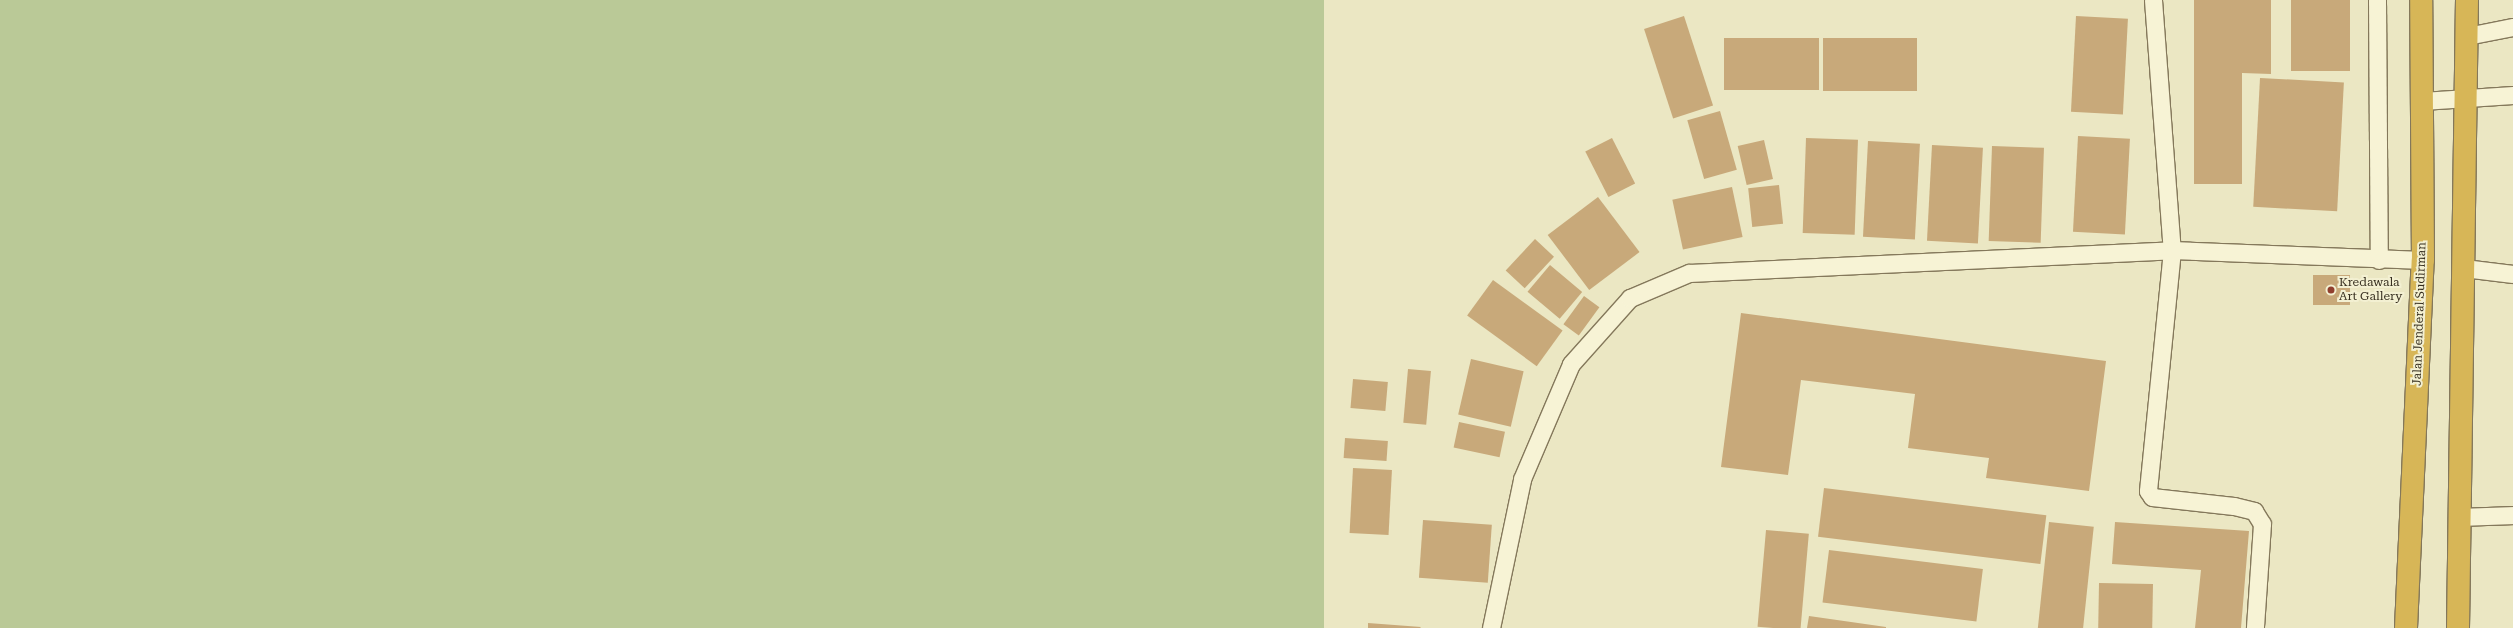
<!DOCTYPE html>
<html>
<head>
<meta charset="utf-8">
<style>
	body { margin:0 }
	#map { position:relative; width:2513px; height:628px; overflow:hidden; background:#ebe7c3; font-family:"Roboto Serif",serif }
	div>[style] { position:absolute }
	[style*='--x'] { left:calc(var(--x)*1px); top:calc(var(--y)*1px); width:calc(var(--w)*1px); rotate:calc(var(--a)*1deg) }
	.green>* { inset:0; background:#bac997; transform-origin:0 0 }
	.building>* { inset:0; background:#c8a97a; transform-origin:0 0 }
	.roads { filter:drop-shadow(1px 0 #84785b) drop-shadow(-1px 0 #84785b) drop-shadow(0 1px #84785b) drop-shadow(0 -1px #84785b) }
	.lane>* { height:17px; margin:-8.5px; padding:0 8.5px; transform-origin:8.5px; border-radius:8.5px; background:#f7f3d5 }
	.highway>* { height:22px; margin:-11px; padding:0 11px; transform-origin:11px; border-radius:11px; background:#d7b657 }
	.dots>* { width:11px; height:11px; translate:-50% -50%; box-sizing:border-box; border:2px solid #f3f0d2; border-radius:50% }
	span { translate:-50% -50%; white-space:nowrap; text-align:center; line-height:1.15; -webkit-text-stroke:4px #f3f0d2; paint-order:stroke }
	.poi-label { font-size:12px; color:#352d1e }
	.left { translate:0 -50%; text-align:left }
	.street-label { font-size:12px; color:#352d1e }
</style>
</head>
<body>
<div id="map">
	<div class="green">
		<div style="left:0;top:0;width:1324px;height:628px"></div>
	</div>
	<div class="building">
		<div style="clip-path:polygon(2194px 0,2271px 0,2271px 74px,2242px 73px,2242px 184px,2194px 184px)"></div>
		<div style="left:2291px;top:0;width:59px;height:71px"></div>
		<div style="left:1684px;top:16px;width:94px;height:42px;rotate:72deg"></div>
		<div style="left:2076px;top:16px;width:52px;height:96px;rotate:3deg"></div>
		<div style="left:1724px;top:38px;width:95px;height:52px"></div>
		<div style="left:1823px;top:38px;width:94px;height:53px"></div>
		<div style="left:2260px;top:78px;width:84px;height:129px;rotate:3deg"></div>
		<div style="left:1720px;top:111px;width:61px;height:34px;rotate:74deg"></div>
		<div style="left:2078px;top:136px;width:52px;height:96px;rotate:3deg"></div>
		<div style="left:1612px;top:138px;width:51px;height:30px;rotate:63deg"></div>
		<div style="left:1806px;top:138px;width:52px;height:95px;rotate:2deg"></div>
		<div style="left:1764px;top:140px;width:40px;height:27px;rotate:77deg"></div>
		<div style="left:1868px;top:141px;width:52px;height:96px;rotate:3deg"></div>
		<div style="left:1932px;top:145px;width:51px;height:96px;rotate:3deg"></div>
		<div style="left:1992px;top:146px;width:52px;height:95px;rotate:2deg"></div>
		<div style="left:1779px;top:185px;width:39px;height:31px;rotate:84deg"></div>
		<div style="left:1732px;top:187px;width:51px;height:61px;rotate:78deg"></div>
		<div style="left:1598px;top:197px;width:69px;height:63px;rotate:53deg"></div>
		<div style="left:1535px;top:239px;width:26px;height:43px;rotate:43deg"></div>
		<div style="left:1550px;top:265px;width:42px;height:35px;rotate:40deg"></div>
		<div style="left:2313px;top:275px;width:37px;height:30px"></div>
		<div style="left:1493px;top:280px;width:86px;height:44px;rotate:36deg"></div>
		<div style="left:1584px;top:296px;width:19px;height:35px;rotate:36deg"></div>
		<div style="clip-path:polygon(1741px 313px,2106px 361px,2089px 491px,1986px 478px,1989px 458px,1908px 448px,1915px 394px,1801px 380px,1788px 475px,1721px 467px)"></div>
		<div style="left:1471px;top:359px;width:54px;height:57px;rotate:13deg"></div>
		<div style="left:1408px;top:369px;width:23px;height:54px;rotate:5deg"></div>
		<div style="left:1353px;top:379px;width:35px;height:29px;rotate:5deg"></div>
		<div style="left:1459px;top:422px;width:47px;height:26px;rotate:12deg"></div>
		<div style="left:1345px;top:438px;width:43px;height:20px;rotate:4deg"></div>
		<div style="left:1353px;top:468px;width:39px;height:65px;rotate:3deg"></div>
		<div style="left:1824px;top:488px;width:224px;height:49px;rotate:7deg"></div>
		<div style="left:1423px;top:520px;width:69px;height:58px;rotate:4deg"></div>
		<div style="left:2049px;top:522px;width:45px;height:107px;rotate:6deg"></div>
		<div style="clip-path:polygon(2115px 522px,2249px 531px,2241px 628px,2195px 628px,2201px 570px,2112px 564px)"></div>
		<div style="left:1766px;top:530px;width:43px;height:97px;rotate:5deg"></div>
		<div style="left:1829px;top:550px;width:155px;height:53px;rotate:7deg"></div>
		<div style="left:2099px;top:583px;width:54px;height:45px;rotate:1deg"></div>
		<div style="clip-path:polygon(1809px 616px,1886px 627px,1886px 628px,1807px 628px)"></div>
		<div style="clip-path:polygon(1368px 623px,1421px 627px,1420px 628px,1368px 628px)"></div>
	</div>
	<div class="roads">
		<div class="lane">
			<div style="--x:2153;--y:0;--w:251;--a:85.7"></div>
			<div style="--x:2172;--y:250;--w:242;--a:95.7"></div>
			<div style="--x:2148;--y:491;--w:7;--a:56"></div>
			<div style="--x:2152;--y:497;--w:82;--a:6.3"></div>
			<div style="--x:2234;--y:506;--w:21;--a:14"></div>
			<div style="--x:2254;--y:511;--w:15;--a:58"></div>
			<div style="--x:2262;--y:524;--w:104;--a:93.9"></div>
			<div style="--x:2377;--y:0;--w:260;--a:89.6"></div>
			<div style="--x:2467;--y:36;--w:47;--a:-11.1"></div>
			<div style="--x:2422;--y:101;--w:91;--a:-3.8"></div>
			<div style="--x:2464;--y:268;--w:49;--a:7"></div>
			<div style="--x:2460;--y:517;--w:53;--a:-2.2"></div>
			<div style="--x:1491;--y:628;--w:152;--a:-78.2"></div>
			<div style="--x:1522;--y:479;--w:125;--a:-66.9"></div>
			<div style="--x:1571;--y:364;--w:89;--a:-48.2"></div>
			<div style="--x:1630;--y:298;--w:64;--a:-23"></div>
			<div style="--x:1689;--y:273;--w:484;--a:-2.7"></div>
			<div style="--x:2172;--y:250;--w:251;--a:2.3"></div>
		</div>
		<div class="highway">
			<div style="--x:2406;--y:628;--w:368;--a:-87.4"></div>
			<div style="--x:2423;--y:260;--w:260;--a:-90.4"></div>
			<div style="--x:2458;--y:628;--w:628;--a:-89.18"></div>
		</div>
	</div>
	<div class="dots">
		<div style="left:2331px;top:290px;background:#903f2e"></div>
	</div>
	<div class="poi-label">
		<span class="left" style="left:2339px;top:290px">Kredawala<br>Art Gallery</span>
	</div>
	<div class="street-label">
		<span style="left:2420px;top:314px;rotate:-88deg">Jalan Jenderal Sudirman</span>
	</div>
</div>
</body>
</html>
